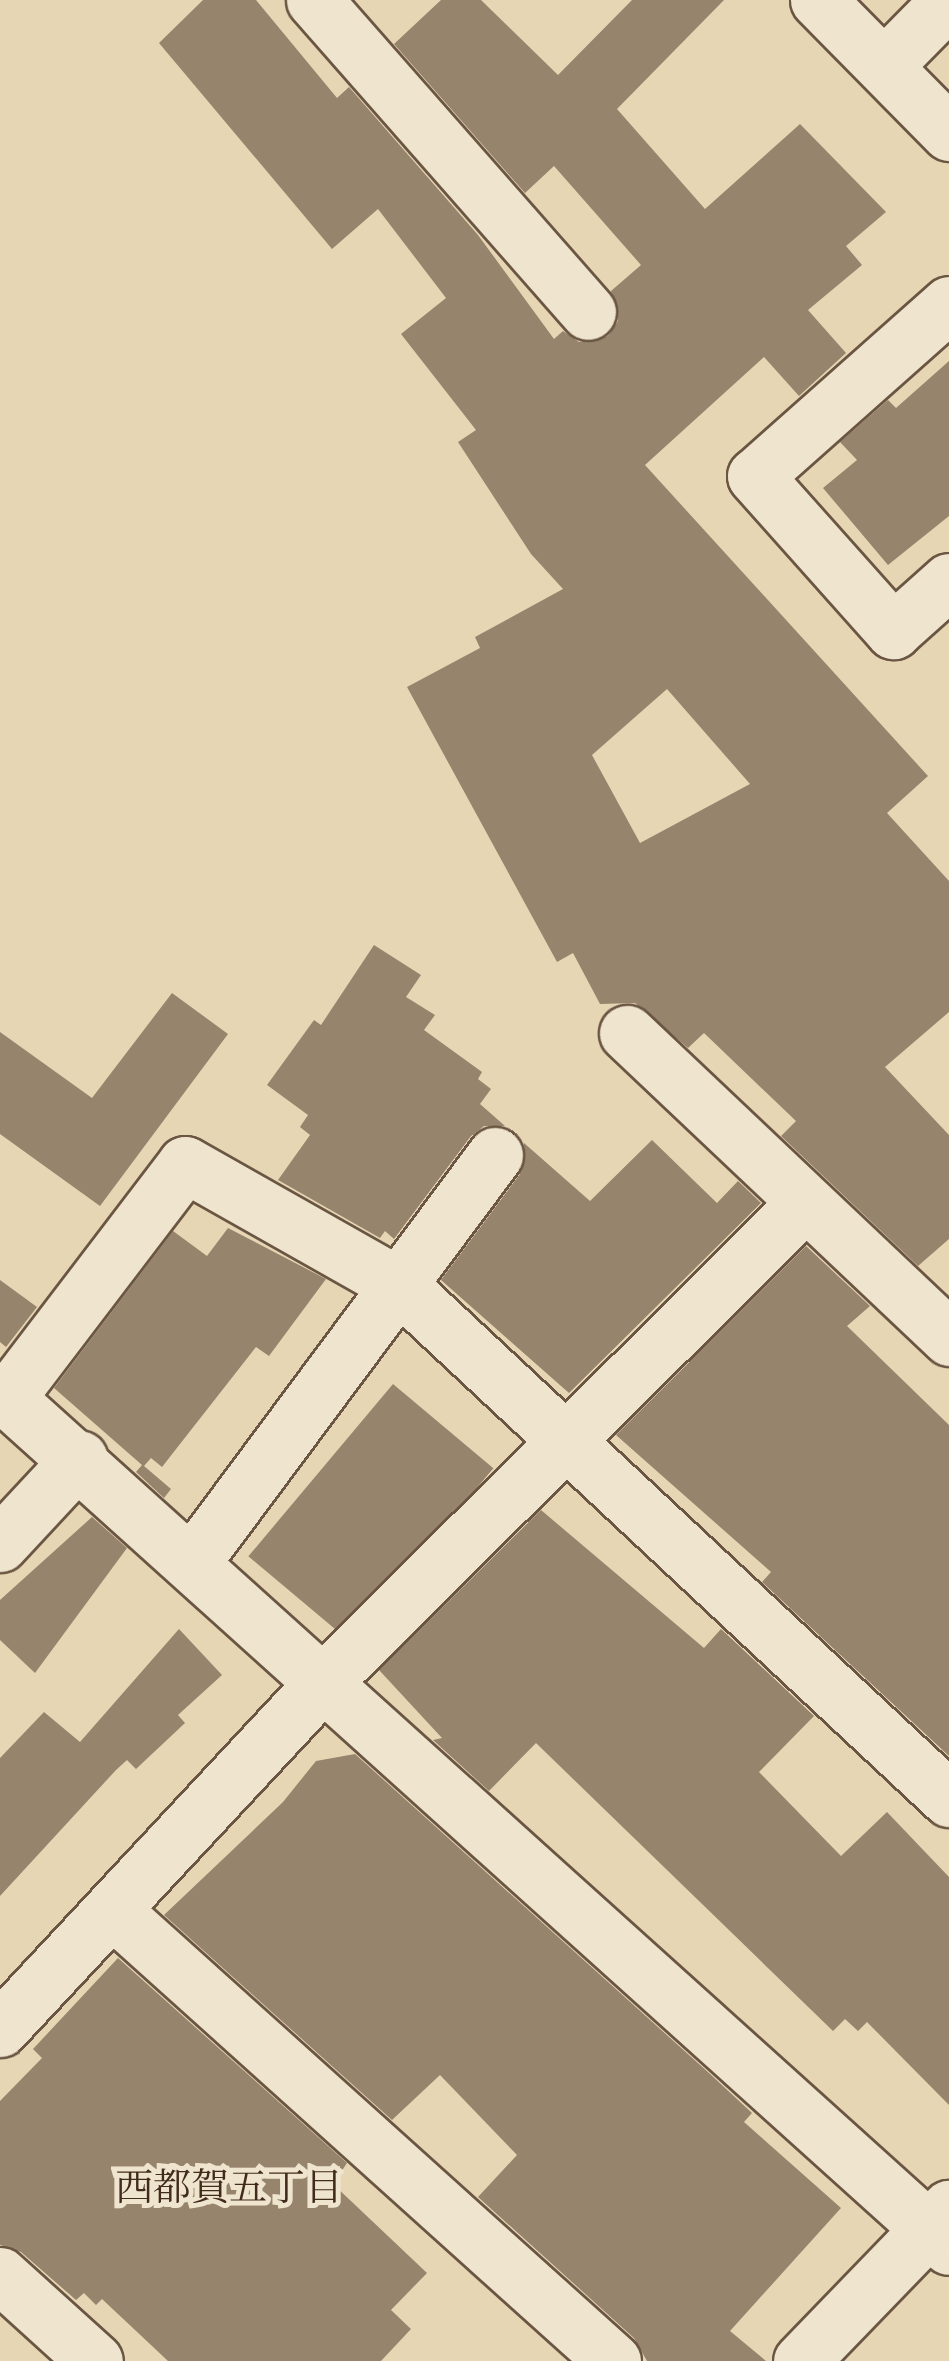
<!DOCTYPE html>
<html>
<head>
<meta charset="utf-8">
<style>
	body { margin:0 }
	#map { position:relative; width:949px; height:2361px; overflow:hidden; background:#e7d6b4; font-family:"Sorts Mill Goudy","Noto Serif JP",serif }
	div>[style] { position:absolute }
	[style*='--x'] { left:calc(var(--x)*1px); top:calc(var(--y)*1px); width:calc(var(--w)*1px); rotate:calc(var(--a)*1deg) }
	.building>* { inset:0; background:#97846c; transform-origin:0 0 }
	.roads { filter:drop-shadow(2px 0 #6a5643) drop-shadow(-2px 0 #6a5643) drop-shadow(0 2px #6a5643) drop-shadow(0 -2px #6a5643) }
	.minor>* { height:55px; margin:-27.5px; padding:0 27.5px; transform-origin:27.5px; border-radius:27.5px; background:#efe4ce }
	span { translate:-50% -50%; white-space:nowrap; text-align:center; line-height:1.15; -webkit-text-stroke:10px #efe4ce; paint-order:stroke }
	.neighbourhood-label { font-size:38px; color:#412b1d }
</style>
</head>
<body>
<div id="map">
	<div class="building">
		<div style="clip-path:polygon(evenodd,203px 0,256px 0,337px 98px,349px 87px,478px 235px,554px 339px,563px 331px,579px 342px,608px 336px,618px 321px,611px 291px,641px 265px,554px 166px,525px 193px,394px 44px,441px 0,481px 0,558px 75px,632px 0,724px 0,617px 109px,705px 209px,800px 124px,886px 212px,846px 246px,862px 265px,808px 310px,846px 353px,799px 396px,764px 357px,645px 465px,928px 776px,887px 813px,949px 881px,949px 1012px,885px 1067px,949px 1135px,949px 1239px,918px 1266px,781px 1136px,796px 1121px,704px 1033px,688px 1048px,635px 1003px,600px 1004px,573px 953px,557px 962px,407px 687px,480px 648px,475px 637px,563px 589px,531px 554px,458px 442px,476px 430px,401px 334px,446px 298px,378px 209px,332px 249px,159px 43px,203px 0,667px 689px,750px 784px,640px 843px,592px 755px,667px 689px)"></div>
		<div style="clip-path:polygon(949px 361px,949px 516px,888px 565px,823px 488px,857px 460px,840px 442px,888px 400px,896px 408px)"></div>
		<div style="clip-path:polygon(374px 945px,421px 975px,406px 997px,435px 1015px,424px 1030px,482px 1072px,478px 1079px,491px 1089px,480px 1104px,505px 1126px,484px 1126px,471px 1136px,394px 1239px,385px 1231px,380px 1238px,278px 1180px,310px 1135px,300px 1127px,308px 1115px,267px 1085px,314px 1020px,321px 1025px)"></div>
		<div style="clip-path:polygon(172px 993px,228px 1034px,100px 1206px,0 1134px,0 1032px,92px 1098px)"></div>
		<div style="clip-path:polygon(652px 1140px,717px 1203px,738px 1181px,761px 1203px,569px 1393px,441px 1280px,520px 1174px,524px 1143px,590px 1201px)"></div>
		<div style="clip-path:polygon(228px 1228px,326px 1279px,269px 1356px,256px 1347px,162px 1467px,151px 1458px,144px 1466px,171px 1489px,164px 1498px,136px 1472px,142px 1465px,54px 1388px,173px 1231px,207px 1256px)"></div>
		<div style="clip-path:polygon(806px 1246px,870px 1306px,847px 1326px,949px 1425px,949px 1756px,762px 1582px,771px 1572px,616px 1435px)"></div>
		<div style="clip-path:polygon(0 1280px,37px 1307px,6px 1347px,0 1342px)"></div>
		<div style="left:393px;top:1384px;width:131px;height:225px;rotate:40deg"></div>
		<div style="clip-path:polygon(541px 1510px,704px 1648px,721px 1629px,814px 1716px,759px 1772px,841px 1856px,887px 1812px,949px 1877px,949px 2105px,867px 2022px,858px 2031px,845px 2019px,833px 2031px,536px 1743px,489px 1791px,433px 1740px,442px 1738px,379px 1670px)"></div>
		<div style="clip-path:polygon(92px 1517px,127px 1548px,35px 1673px,0 1640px,0 1600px)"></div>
		<div style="clip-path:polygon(179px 1629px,222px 1675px,178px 1715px,185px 1723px,136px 1769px,127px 1760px,116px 1770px,0 1896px,0 1758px,44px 1712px,80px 1742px)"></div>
		<div style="clip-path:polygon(355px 1754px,709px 2073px,752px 2113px,744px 2122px,841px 2208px,730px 2331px,766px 2361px,647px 2361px,634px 2338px,478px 2197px,517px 2155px,440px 2075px,392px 2120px,164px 1915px,283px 1802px,316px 1761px)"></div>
		<div style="clip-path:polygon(118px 1958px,347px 2163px,333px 2184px,427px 2273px,391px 2310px,411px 2329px,381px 2361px,168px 2361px,102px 2299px,96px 2305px,84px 2293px,76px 2300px,21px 2252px,0 2245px,0 2101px,42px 2058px,33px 2049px)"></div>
	</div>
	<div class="roads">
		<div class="minor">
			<div style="--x:314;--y:0;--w:415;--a:48.7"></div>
			<div style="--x:818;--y:0;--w:187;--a:45.4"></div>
			<div style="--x:884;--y:66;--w:93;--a:-45.4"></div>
			<div style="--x:949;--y:304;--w:259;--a:138.4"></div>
			<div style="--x:755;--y:476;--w:208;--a:48.3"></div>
			<div style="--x:893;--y:631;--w:75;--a:-41.8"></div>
			<div style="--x:627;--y:1033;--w:444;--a:43.4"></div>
			<div style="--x:0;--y:1392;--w:1277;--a:42.02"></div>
			<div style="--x:7;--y:1398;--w:294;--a:-52.7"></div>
			<div style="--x:185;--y:1164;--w:246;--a:29.5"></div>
			<div style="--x:399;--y:1285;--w:753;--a:43.06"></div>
			<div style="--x:0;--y:1544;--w:117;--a:-47.1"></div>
			<div style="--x:193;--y:1561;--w:506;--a:-53.36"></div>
			<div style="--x:112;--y:1910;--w:674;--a:41.99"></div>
			<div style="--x:0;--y:2029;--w:477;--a:-47"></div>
			<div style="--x:325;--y:1680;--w:677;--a:-44.82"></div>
			<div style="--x:0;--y:2275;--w:128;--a:42.2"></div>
			<div style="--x:801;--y:2361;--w:213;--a:-46"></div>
		</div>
	</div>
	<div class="neighbourhood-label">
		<span style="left:229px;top:2192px">西都賀五丁目</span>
	</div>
</div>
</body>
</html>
